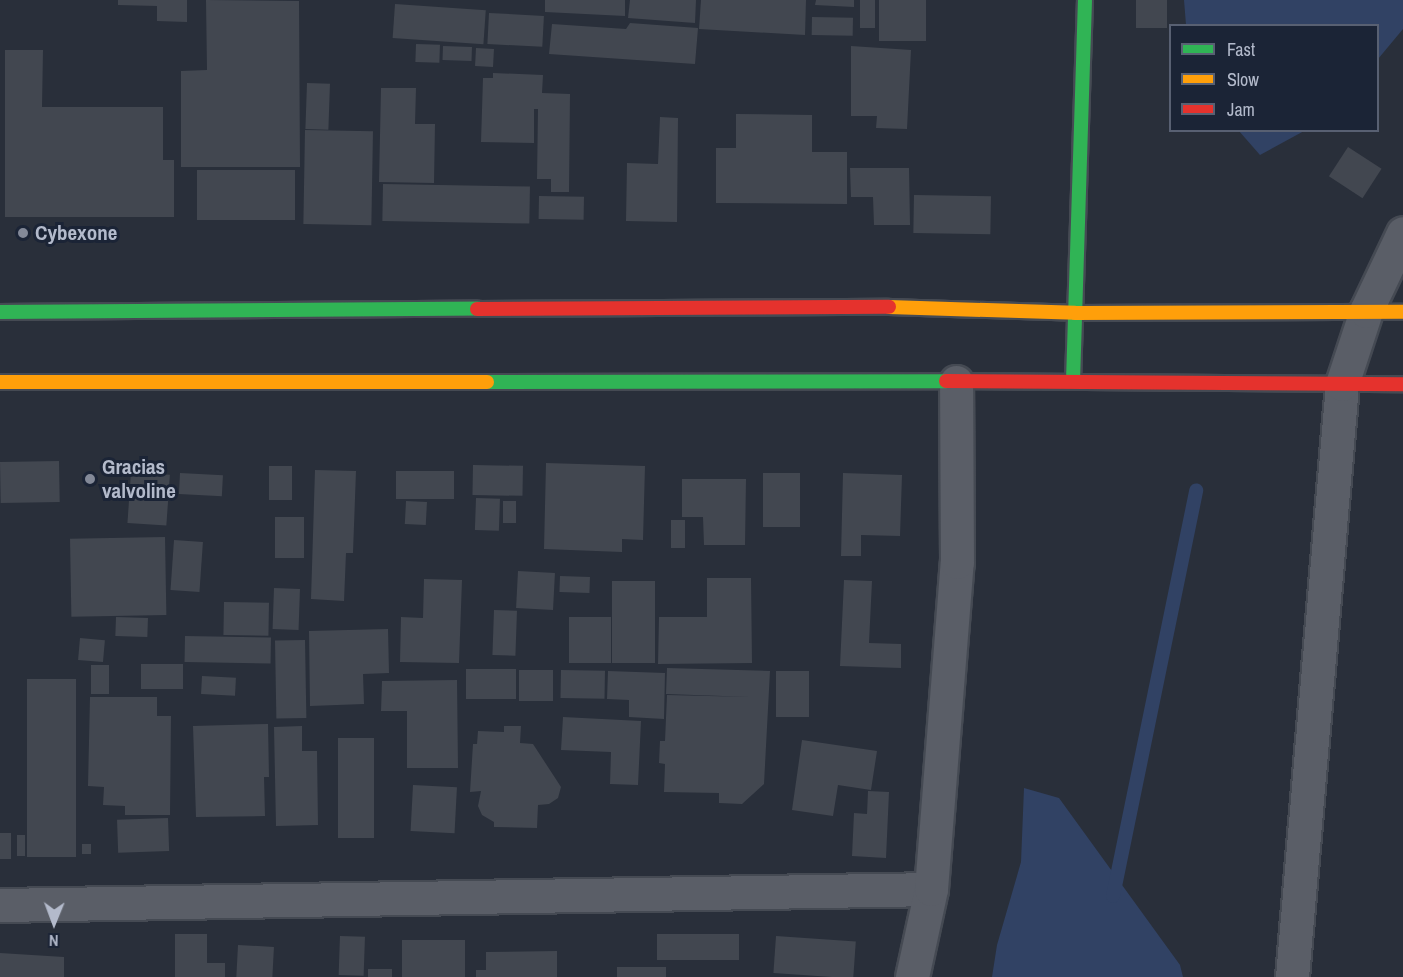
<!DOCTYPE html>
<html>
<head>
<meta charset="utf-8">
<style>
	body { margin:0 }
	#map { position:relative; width:1403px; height:977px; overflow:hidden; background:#292f3a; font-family:"Archivo Narrow",sans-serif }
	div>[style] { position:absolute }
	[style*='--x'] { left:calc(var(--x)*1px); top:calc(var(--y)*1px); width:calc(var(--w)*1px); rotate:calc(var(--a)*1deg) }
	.water>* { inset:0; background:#314264 }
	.stream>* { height:14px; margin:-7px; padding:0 7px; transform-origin:7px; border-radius:7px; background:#314264 }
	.building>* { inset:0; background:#424750; transform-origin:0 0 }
	.roads { filter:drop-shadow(2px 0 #454a53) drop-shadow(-2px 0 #454a53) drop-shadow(0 2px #454a53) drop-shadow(0 -2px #454a53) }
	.street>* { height:33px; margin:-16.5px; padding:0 16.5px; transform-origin:16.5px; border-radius:16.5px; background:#5a5e67 }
	.fast>* { height:14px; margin:-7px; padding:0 7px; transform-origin:7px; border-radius:7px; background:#30b455 }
	.slow>* { height:14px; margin:-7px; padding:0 7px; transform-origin:7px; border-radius:7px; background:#ff9f0a }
	.jam>* { height:14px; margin:-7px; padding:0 7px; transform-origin:7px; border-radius:7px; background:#e5322d }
	.dots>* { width:16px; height:16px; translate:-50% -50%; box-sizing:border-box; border:3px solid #1b2436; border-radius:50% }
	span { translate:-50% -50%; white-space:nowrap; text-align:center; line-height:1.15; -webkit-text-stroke:6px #1b2436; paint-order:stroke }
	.poi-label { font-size:21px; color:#b3bacb; font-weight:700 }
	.left { translate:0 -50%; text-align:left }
	.legend { position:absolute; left:1169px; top:24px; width:210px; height:108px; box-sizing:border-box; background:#1b2436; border:2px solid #586072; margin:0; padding:8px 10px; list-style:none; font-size:18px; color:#b3bacb }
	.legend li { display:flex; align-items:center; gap:12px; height:30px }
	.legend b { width:30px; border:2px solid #586072 }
	.north { position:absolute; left:24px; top:893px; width:60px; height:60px; -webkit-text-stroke:4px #1b2436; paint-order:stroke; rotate:181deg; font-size:16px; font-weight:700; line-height:24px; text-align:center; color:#b3bacb }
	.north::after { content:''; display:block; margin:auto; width:21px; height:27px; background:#b3bacb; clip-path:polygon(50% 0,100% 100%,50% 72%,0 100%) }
</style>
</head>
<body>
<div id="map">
	<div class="water">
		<div style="clip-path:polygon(1184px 0,1403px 0,1403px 29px,1378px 59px,1378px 26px,1186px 25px)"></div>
		<div style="clip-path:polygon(1239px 131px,1304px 131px,1260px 155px)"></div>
		<div style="clip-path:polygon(1024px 788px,1059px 798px,1180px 965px,1183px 977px,992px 977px,997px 945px,1021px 862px)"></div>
	</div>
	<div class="stream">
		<div style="--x:1113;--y:896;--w:414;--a:-78.4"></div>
	</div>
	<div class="building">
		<div style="clip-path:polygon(118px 0,187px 0,187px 22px,157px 21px,157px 6px,118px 5px)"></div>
		<div style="clip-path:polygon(206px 0,299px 1px,300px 167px,181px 167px,181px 71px,207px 70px)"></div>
		<div style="clip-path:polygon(545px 0,625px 0,625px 16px,545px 12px)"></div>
		<div style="clip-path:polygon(630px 0,696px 0,695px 23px,628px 18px)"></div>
		<div style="clip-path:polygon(701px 0,806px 0,805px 35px,699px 29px)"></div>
		<div style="clip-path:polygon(816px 0,854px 0,854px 7px,815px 5px)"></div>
		<div style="left:860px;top:0;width:15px;height:28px"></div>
		<div style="left:879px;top:0;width:47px;height:41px"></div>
		<div style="left:1136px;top:0;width:31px;height:28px"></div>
		<div style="left:395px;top:4px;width:91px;height:34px;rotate:4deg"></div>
		<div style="left:489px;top:13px;width:55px;height:31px;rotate:3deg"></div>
		<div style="left:812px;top:17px;width:41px;height:18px;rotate:1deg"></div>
		<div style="clip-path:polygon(630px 23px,698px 28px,695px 64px,549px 54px,552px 24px,626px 29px)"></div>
		<div style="left:416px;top:44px;width:24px;height:18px;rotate:2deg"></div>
		<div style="left:443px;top:46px;width:29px;height:14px;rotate:2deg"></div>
		<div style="clip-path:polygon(851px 46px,911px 50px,907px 129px,876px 128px,877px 116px,851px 116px)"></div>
		<div style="left:476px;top:48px;width:18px;height:18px;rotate:3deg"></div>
		<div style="clip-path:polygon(5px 50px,43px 50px,42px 107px,163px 107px,163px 160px,174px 160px,174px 217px,5px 217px)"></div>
		<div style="clip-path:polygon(493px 73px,543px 75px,542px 93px,570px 94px,569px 192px,551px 192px,551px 179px,537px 179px,538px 109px,534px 109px,534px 143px,481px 142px,483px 78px,493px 78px)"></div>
		<div style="left:307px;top:83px;width:23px;height:46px;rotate:2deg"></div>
		<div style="clip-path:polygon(381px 88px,416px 88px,415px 124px,435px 124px,434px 183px,379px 182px)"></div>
		<div style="clip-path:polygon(736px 114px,812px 115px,812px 152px,847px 152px,847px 204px,716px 203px,716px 148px,736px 148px)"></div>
		<div style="clip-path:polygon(660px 117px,678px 118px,677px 222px,626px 221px,627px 163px,658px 164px)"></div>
		<div style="left:305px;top:130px;width:68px;height:94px;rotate:1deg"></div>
		<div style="left:1348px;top:147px;width:40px;height:35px;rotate:33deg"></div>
		<div style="clip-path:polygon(850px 168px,909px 168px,910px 225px,874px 225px,873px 197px,851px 197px)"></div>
		<div style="left:295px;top:170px;width:50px;height:98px;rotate:90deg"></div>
		<div style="left:383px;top:184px;width:147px;height:37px;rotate:1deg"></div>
		<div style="left:914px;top:195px;width:77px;height:38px;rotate:1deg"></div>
		<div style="left:539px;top:196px;width:45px;height:23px;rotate:1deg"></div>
		<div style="left:59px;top:461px;width:41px;height:59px;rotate:89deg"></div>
		<div style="clip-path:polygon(546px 463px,645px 466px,643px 540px,622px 539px,622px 552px,544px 549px)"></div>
		<div style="left:473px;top:465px;width:50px;height:30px;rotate:1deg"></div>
		<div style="left:269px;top:466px;width:23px;height:34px"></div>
		<div style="clip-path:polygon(315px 470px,356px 471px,353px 553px,346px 553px,344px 601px,311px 599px)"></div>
		<div style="left:454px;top:471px;width:28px;height:58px;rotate:90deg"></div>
		<div style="left:131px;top:472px;width:39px;height:51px;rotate:4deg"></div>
		<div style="left:180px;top:473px;width:43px;height:21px;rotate:3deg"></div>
		<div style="left:763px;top:473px;width:37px;height:54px"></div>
		<div style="clip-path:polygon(843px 473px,902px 475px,900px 536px,861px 535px,861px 556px,841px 556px)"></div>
		<div style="clip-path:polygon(682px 479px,746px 479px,745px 545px,704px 545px,703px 517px,682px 517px)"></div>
		<div style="left:476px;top:498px;width:24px;height:32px;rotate:2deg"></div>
		<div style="left:406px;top:501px;width:21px;height:23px;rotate:3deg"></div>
		<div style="left:503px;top:501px;width:13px;height:22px"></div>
		<div style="left:275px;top:517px;width:29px;height:41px"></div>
		<div style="left:671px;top:520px;width:14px;height:28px"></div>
		<div style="left:165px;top:537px;width:78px;height:95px;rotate:89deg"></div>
		<div style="left:174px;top:540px;width:29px;height:50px;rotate:4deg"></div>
		<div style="left:518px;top:571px;width:37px;height:37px;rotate:3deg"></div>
		<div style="left:560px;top:576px;width:30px;height:16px;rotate:2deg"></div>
		<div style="clip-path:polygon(707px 578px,751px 578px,752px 663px,658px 664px,659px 617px,707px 617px)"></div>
		<div style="clip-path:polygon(424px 579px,462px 580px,459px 663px,400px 662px,401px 617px,423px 618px)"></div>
		<div style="clip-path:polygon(844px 580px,872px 581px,869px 643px,901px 644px,901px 668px,840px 666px)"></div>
		<div style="left:612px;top:581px;width:43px;height:82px"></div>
		<div style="left:274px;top:588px;width:26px;height:41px;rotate:2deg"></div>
		<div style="left:224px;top:602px;width:45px;height:33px;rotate:1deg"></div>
		<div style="left:494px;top:610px;width:23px;height:45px;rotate:2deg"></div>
		<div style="left:116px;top:617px;width:32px;height:19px;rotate:2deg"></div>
		<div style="left:569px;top:617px;width:42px;height:46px"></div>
		<div style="clip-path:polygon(388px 629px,389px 673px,363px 674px,364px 704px,310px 706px,309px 631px)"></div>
		<div style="left:185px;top:636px;width:86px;height:26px;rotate:1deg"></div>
		<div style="left:80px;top:638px;width:25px;height:22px;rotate:5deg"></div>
		<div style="left:305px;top:640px;width:78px;height:30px;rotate:89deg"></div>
		<div style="left:141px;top:664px;width:42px;height:25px"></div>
		<div style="left:91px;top:665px;width:18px;height:29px"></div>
		<div style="clip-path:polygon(667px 668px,770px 671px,764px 784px,742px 804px,719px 803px,719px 793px,664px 792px,665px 764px,659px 763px,660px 741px,665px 741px,667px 695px,751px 697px,666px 694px)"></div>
		<div style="left:466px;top:669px;width:50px;height:30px"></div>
		<div style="left:553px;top:670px;width:31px;height:34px;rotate:90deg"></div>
		<div style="left:561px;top:670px;width:44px;height:28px;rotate:1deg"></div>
		<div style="clip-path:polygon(608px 671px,665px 673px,664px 719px,629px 717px,629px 700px,607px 699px)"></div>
		<div style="left:776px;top:671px;width:33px;height:46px"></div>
		<div style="left:202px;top:676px;width:34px;height:18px;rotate:3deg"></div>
		<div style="left:76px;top:679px;width:178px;height:49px;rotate:90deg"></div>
		<div style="clip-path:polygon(457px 680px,458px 768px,407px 768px,407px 711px,381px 711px,382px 681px)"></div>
		<div style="clip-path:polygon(90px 697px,157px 697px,157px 716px,171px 716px,170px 815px,125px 815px,125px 806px,103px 805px,104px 787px,88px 786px)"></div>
		<div style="clip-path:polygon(563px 717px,641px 721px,638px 785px,610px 784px,611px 752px,561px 750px)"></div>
		<div style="clip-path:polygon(268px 724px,269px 777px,264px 777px,265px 816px,196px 817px,193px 726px)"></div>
		<div style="clip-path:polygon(302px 726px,302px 751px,317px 751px,318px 825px,276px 826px,274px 727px)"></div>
		<div style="clip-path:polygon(504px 726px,521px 726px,520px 743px,533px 744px,561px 787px,558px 798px,549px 804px,538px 805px,537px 828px,494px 827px,494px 822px,482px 815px,478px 806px,481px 791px,470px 792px,473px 744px,477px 744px,478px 731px,504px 732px)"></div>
		<div style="left:338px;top:738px;width:36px;height:100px"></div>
		<div style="clip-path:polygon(802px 740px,877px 751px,871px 790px,838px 785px,833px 816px,792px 810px)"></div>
		<div style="left:413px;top:785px;width:44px;height:46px;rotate:3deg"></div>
		<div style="clip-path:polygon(868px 791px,889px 792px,886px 858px,852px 856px,854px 813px,867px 814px)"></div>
		<div style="left:168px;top:818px;width:33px;height:51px;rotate:88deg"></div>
		<div style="left:0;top:833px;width:11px;height:26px"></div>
		<div style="left:17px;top:835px;width:8px;height:21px"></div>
		<div style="left:82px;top:844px;width:9px;height:10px"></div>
		<div style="clip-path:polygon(175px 934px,207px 934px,207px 963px,225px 963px,225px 977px,175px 977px)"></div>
		<div style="left:657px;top:934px;width:82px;height:26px"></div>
		<div style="left:340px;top:936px;width:25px;height:39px;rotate:2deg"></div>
		<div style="left:776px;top:936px;width:80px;height:37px;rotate:4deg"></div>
		<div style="left:402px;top:940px;width:63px;height:37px"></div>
		<div style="left:238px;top:945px;width:36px;height:32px;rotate:3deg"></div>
		<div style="clip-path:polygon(557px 951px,557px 977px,476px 977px,476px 970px,486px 970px,486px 952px)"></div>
		<div style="clip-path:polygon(0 953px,64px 957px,64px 977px,0 977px)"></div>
		<div style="left:617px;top:967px;width:49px;height:10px"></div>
		<div style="left:368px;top:969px;width:24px;height:8px"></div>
	</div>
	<div class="roads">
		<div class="street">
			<div style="--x:0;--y:905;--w:931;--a:-0.98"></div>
			<div style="--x:912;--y:977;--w:90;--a:-77.8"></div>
			<div style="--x:931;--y:889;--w:328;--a:-85.5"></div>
			<div style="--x:957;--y:562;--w:180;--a:-90.3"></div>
			<div style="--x:1292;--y:977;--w:595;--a:-85.18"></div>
			<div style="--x:1342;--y:384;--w:77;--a:-71.8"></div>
			<div style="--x:1366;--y:311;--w:86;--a:-64.6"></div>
		</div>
		<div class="fast">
			<div style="--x:0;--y:312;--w:477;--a:-0.4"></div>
			<div style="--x:1073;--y:381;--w:381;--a:-88.2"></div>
			<div style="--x:487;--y:382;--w:459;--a:-0.1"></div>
		</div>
		<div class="slow">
			<div style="--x:889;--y:307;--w:186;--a:1.8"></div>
			<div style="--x:1075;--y:313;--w:328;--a:-0.2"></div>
			<div style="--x:0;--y:382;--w:487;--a:0"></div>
		</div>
		<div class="jam">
			<div style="--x:477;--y:309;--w:412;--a:-0.3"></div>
			<div style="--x:946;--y:381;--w:457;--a:0.4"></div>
		</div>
	</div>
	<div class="dots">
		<div style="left:23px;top:233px;background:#838998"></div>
		<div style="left:90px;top:479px;background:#838998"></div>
	</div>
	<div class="poi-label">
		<span class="left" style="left:35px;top:233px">Cybexone</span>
		<span class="left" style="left:102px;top:479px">Gracias<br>valvoline</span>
	</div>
	<ul class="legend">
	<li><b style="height:8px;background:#30b455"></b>Fast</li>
	<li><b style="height:8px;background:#ff9f0a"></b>Slow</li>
	<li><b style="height:8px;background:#e5322d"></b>Jam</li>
	</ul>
	<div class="north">N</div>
</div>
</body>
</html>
